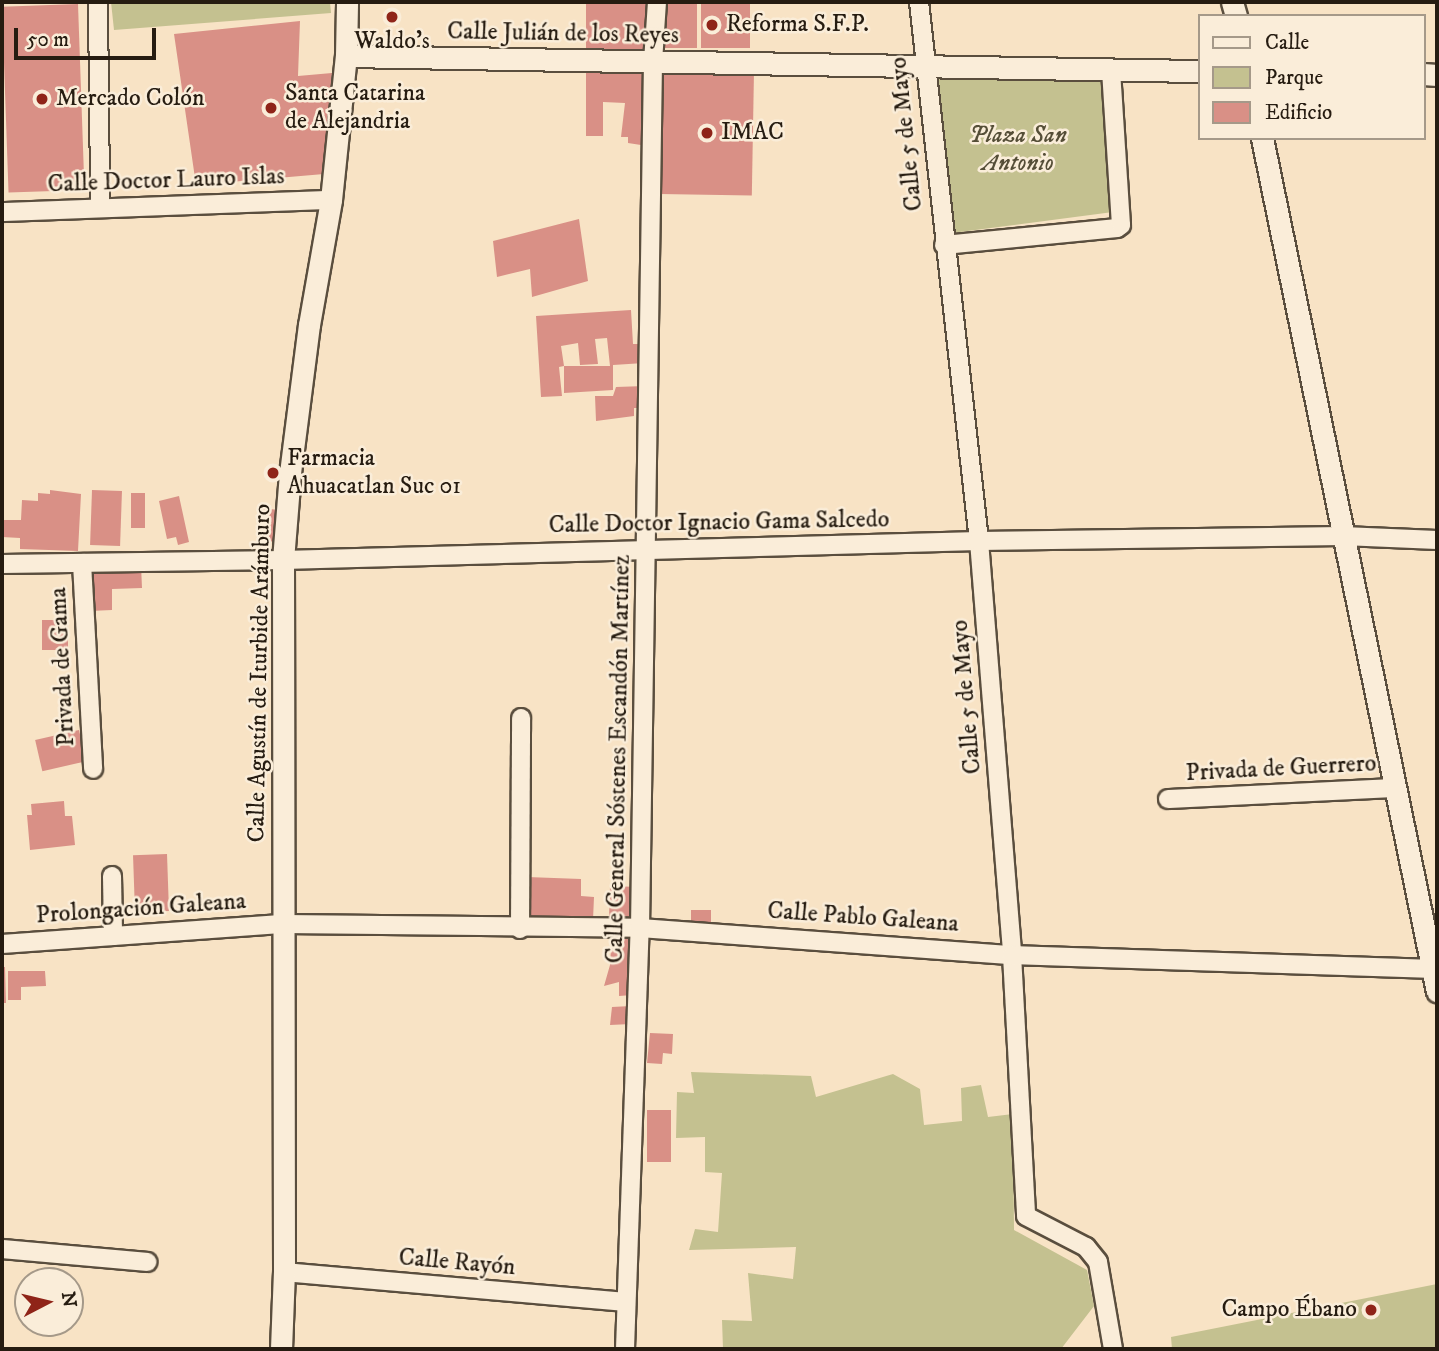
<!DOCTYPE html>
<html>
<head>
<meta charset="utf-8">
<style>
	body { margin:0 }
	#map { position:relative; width:1439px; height:1351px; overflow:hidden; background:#f8e3c5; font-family:"IM FELL DW Pica",serif }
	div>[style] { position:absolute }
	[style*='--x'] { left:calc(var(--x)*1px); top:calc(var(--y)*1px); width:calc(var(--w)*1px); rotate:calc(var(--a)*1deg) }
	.green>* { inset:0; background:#c4c190 }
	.building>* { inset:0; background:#d99086; transform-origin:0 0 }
	.roads { filter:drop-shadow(2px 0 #5a4e3e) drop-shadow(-2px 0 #5a4e3e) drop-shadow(0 2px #5a4e3e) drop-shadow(0 -2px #5a4e3e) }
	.minor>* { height:18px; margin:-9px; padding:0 9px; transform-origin:9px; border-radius:9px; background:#faedd9 }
	.tertiary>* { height:21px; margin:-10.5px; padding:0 10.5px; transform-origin:10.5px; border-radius:10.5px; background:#faedd9 }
	.dots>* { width:19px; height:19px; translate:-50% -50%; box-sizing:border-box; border:4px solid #faedd9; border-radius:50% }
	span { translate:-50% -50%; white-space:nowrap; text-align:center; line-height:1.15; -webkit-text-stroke:5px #faedd9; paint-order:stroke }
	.poi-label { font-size:24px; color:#261c11 }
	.left { translate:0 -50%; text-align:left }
	.right { translate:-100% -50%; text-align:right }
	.street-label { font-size:24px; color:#261c11 }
	.park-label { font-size:24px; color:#554e37; font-style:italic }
	.frame { position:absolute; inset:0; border:4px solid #261c11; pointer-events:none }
	.legend { position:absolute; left:1198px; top:14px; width:228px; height:126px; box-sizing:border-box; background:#faedd9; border:2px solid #a59989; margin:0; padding:9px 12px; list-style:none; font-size:21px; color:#261c11 }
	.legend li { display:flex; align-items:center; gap:14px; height:35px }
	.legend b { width:35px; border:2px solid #a59989 }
	.north { position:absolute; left:14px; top:1267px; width:70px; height:70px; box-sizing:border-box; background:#faedd9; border:2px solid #a59989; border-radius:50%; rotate:83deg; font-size:19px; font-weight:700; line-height:28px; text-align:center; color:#261c11 }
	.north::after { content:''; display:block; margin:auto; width:24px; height:32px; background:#8f2418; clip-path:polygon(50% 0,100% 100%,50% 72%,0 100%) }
	.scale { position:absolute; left:14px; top:28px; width:142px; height:32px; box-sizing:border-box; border:4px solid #261c11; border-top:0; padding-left:9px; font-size:21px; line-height:24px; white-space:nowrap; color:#261c11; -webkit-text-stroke:5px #faedd9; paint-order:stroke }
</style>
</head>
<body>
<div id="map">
	<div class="green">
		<div style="clip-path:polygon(111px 2px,330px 2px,331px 13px,114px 30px)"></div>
		<div style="clip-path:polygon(935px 74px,1104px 78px,1113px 212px,952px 233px)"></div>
		<div style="clip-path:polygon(691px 1072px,811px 1076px,816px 1097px,893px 1074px,920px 1089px,924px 1125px,962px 1121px,961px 1088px,981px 1085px,988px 1117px,1013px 1114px,1014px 1230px,1087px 1270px,1094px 1306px,1061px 1349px,723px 1349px,722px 1320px,752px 1321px,748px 1273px,793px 1279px,796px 1247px,689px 1250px,695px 1229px,718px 1232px,722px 1173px,705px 1172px,705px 1137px,676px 1138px,677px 1092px,694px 1093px)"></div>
		<div style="clip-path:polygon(1437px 1284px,1437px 1349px,1172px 1349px,1171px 1337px)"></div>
	</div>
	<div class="building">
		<div style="left:586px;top:2px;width:63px;height:49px"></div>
		<div style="left:665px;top:2px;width:32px;height:46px"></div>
		<div style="left:701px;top:2px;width:49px;height:46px"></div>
		<div style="left:78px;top:4px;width:186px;height:76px;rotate:88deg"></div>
		<div style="clip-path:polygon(300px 21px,298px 76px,332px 73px,324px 174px,196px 185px,174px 34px)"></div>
		<div style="clip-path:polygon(586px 66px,643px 68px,641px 145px,628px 143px,628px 137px,621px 137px,625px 103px,603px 102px,603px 136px,586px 136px)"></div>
		<div style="left:662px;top:70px;width:92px;height:124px;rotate:1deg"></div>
		<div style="clip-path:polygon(579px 219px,588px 281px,532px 297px,530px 269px,497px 277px,493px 241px)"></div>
		<div style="clip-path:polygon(631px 310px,633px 344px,645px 344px,644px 363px,613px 365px,613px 390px,564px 393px,564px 366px,610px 366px,607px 338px,595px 339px,598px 364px,580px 365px,578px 343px,561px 346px,564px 366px,559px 367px,562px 396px,541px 397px,536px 316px)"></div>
		<div style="clip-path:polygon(645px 386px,645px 408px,634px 408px,634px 416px,596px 421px,595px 396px,613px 396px,616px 387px)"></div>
		<div style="clip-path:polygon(50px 490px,81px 494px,78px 551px,20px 549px,20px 538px,2px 537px,2px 520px,21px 520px,22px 500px,38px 501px,38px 493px,50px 494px)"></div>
		<div style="left:92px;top:490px;width:30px;height:55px;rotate:2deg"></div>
		<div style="left:131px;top:493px;width:14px;height:35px"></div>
		<div style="clip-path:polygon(179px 496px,189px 542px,178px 545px,176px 537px,167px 539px,159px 501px)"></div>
		<div style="left:263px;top:508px;width:15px;height:32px;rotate:8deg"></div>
		<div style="clip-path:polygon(88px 565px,141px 565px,142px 588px,112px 589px,112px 610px,90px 611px)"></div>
		<div style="left:68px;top:620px;width:30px;height:26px;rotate:90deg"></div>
		<div style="left:79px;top:730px;width:32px;height:45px;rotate:77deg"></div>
		<div style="clip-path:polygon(64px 801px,65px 816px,72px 816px,75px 845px,30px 850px,27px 815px,32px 815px,31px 804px)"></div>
		<div style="left:167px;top:854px;width:57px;height:34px;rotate:88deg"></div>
		<div style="clip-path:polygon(527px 877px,581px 879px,581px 896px,594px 897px,593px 920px,525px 917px)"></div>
		<div style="clip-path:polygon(610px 886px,638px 887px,637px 913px,629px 920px,609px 919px)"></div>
		<div style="left:691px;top:910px;width:20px;height:17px"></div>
		<div style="clip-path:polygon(612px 933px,631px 934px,632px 995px,619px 996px,619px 982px,604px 986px,610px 965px)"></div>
		<div style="clip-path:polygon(2px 967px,5px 967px,6px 1003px,2px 1003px)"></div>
		<div style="clip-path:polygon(8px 971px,45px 971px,46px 986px,21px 987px,21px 1000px,8px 1000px)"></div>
		<div style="clip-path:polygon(631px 1006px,631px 1024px,610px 1025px,612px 1007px)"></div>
		<div style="clip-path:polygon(650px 1033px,673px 1034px,672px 1054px,663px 1053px,662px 1064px,647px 1063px)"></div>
		<div style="left:647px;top:1110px;width:24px;height:52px"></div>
	</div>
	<div class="roads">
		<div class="minor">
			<div style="--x:98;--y:2;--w:205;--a:89.4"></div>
			<div style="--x:919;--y:2;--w:542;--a:83.65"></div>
			<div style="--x:979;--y:541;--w:415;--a:85.4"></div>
			<div style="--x:1012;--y:955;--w:261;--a:86.9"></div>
			<div style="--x:1026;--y:1216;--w:68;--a:27.3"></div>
			<div style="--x:1086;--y:1247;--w:19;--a:51"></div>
			<div style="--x:1098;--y:1262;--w:88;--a:80.2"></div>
			<div style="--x:2;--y:212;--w:329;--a:-2.1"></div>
			<div style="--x:944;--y:245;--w:174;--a:-5.6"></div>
			<div style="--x:1117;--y:228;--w:5;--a:-37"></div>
			<div style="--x:1121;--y:225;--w:155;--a:-93.7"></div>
			<div style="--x:82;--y:563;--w:206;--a:86.9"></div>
			<div style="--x:2;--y:564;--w:281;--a:-0.8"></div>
			<div style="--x:283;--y:560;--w:696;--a:-1.56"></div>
			<div style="--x:979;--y:541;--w:364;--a:-0.8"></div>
			<div style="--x:1343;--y:536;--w:94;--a:2.4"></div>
			<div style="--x:1168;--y:799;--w:227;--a:-2.8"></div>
			<div style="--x:112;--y:876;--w:60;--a:89"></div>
			<div style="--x:520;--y:929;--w:211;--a:-89.7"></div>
			<div style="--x:2;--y:944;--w:283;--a:-4.1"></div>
			<div style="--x:284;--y:924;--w:356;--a:0.6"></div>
			<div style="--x:640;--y:928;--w:373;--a:4.2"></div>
			<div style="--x:1012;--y:955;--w:421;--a:1.9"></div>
			<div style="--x:2;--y:1249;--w:146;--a:5.1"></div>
			<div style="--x:284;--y:1272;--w:343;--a:5"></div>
			<div style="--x:625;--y:1349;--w:421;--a:-88"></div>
			<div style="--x:640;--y:928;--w:866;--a:-89.14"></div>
			<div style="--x:653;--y:62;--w:60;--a:-86.2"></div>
		</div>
		<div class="tertiary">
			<div style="--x:1232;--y:2;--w:15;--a:74"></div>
			<div style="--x:346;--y:56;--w:853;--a:1.01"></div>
			<div style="--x:1423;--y:74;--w:14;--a:4"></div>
			<div style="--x:1262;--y:138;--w:871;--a:78.41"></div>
			<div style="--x:281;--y:1349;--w:77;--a:-87.8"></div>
			<div style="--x:284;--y:1272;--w:712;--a:-90.08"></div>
			<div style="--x:283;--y:560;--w:87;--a:-85.4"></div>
			<div style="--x:290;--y:473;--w:149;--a:-82.7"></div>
			<div style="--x:309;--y:325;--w:127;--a:-80"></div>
			<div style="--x:331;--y:200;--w:145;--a:-84.1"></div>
			<div style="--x:346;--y:56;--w:54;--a:-88.9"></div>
		</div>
	</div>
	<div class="dots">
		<div style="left:392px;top:17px;background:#8f2418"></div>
		<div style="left:712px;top:25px;background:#8f2418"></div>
		<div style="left:42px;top:99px;background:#8f2418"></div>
		<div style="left:271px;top:108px;background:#8f2418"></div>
		<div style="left:707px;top:133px;background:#8f2418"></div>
		<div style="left:273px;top:473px;background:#8f2418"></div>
		<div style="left:1371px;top:1310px;background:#8f2418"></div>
	</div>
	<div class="poi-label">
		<span class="left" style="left:726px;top:25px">Reforma S.F.P.</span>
		<span style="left:392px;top:42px">Waldo's</span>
		<span class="left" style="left:285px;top:108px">Santa Catarina<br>de Alejandria</span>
		<span class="left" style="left:56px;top:99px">Mercado Colón</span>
		<span class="left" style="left:721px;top:133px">IMAC</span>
		<span class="left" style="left:287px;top:473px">Farmacia<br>Ahuacatlan Suc 01</span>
		<span class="right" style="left:1357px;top:1310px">Campo Ébano</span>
	</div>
	<div class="street-label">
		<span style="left:563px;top:34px;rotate:1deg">Calle Julián de los Reyes</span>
		<span style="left:907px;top:134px;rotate:-96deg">Calle 5 de Mayo</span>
		<span style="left:166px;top:181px;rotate:-2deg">Calle Doctor Lauro Islas</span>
		<span style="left:719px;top:523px;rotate:-1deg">Calle Doctor Ignacio Gama Salcedo</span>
		<span style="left:63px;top:667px;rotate:-93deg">Privada de Gama</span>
		<span style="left:260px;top:673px;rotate:-89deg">Calle Agustín de Iturbide Arámburo</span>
		<span style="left:967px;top:697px;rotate:-95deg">Calle 5 de Mayo</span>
		<span style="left:619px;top:759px;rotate:-89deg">Calle General Sóstenes Escandón Martínez</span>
		<span style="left:1281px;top:769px;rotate:-3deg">Privada de Guerrero</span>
		<span style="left:141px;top:909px;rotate:-4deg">Prolongación Galeana</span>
		<span style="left:863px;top:918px;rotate:4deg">Calle Pablo Galeana</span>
		<span style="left:457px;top:1263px;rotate:5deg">Calle Rayón</span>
	</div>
	<div class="park-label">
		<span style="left:1018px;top:150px">Plaza San<br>Antonio</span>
	</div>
	<div class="frame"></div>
	<ul class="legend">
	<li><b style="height:9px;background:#faedd9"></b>Calle</li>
	<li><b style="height:19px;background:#c4c190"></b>Parque</li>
	<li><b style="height:19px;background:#d99086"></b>Edificio</li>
	</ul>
	<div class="north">N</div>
	<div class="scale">50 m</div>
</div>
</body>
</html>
